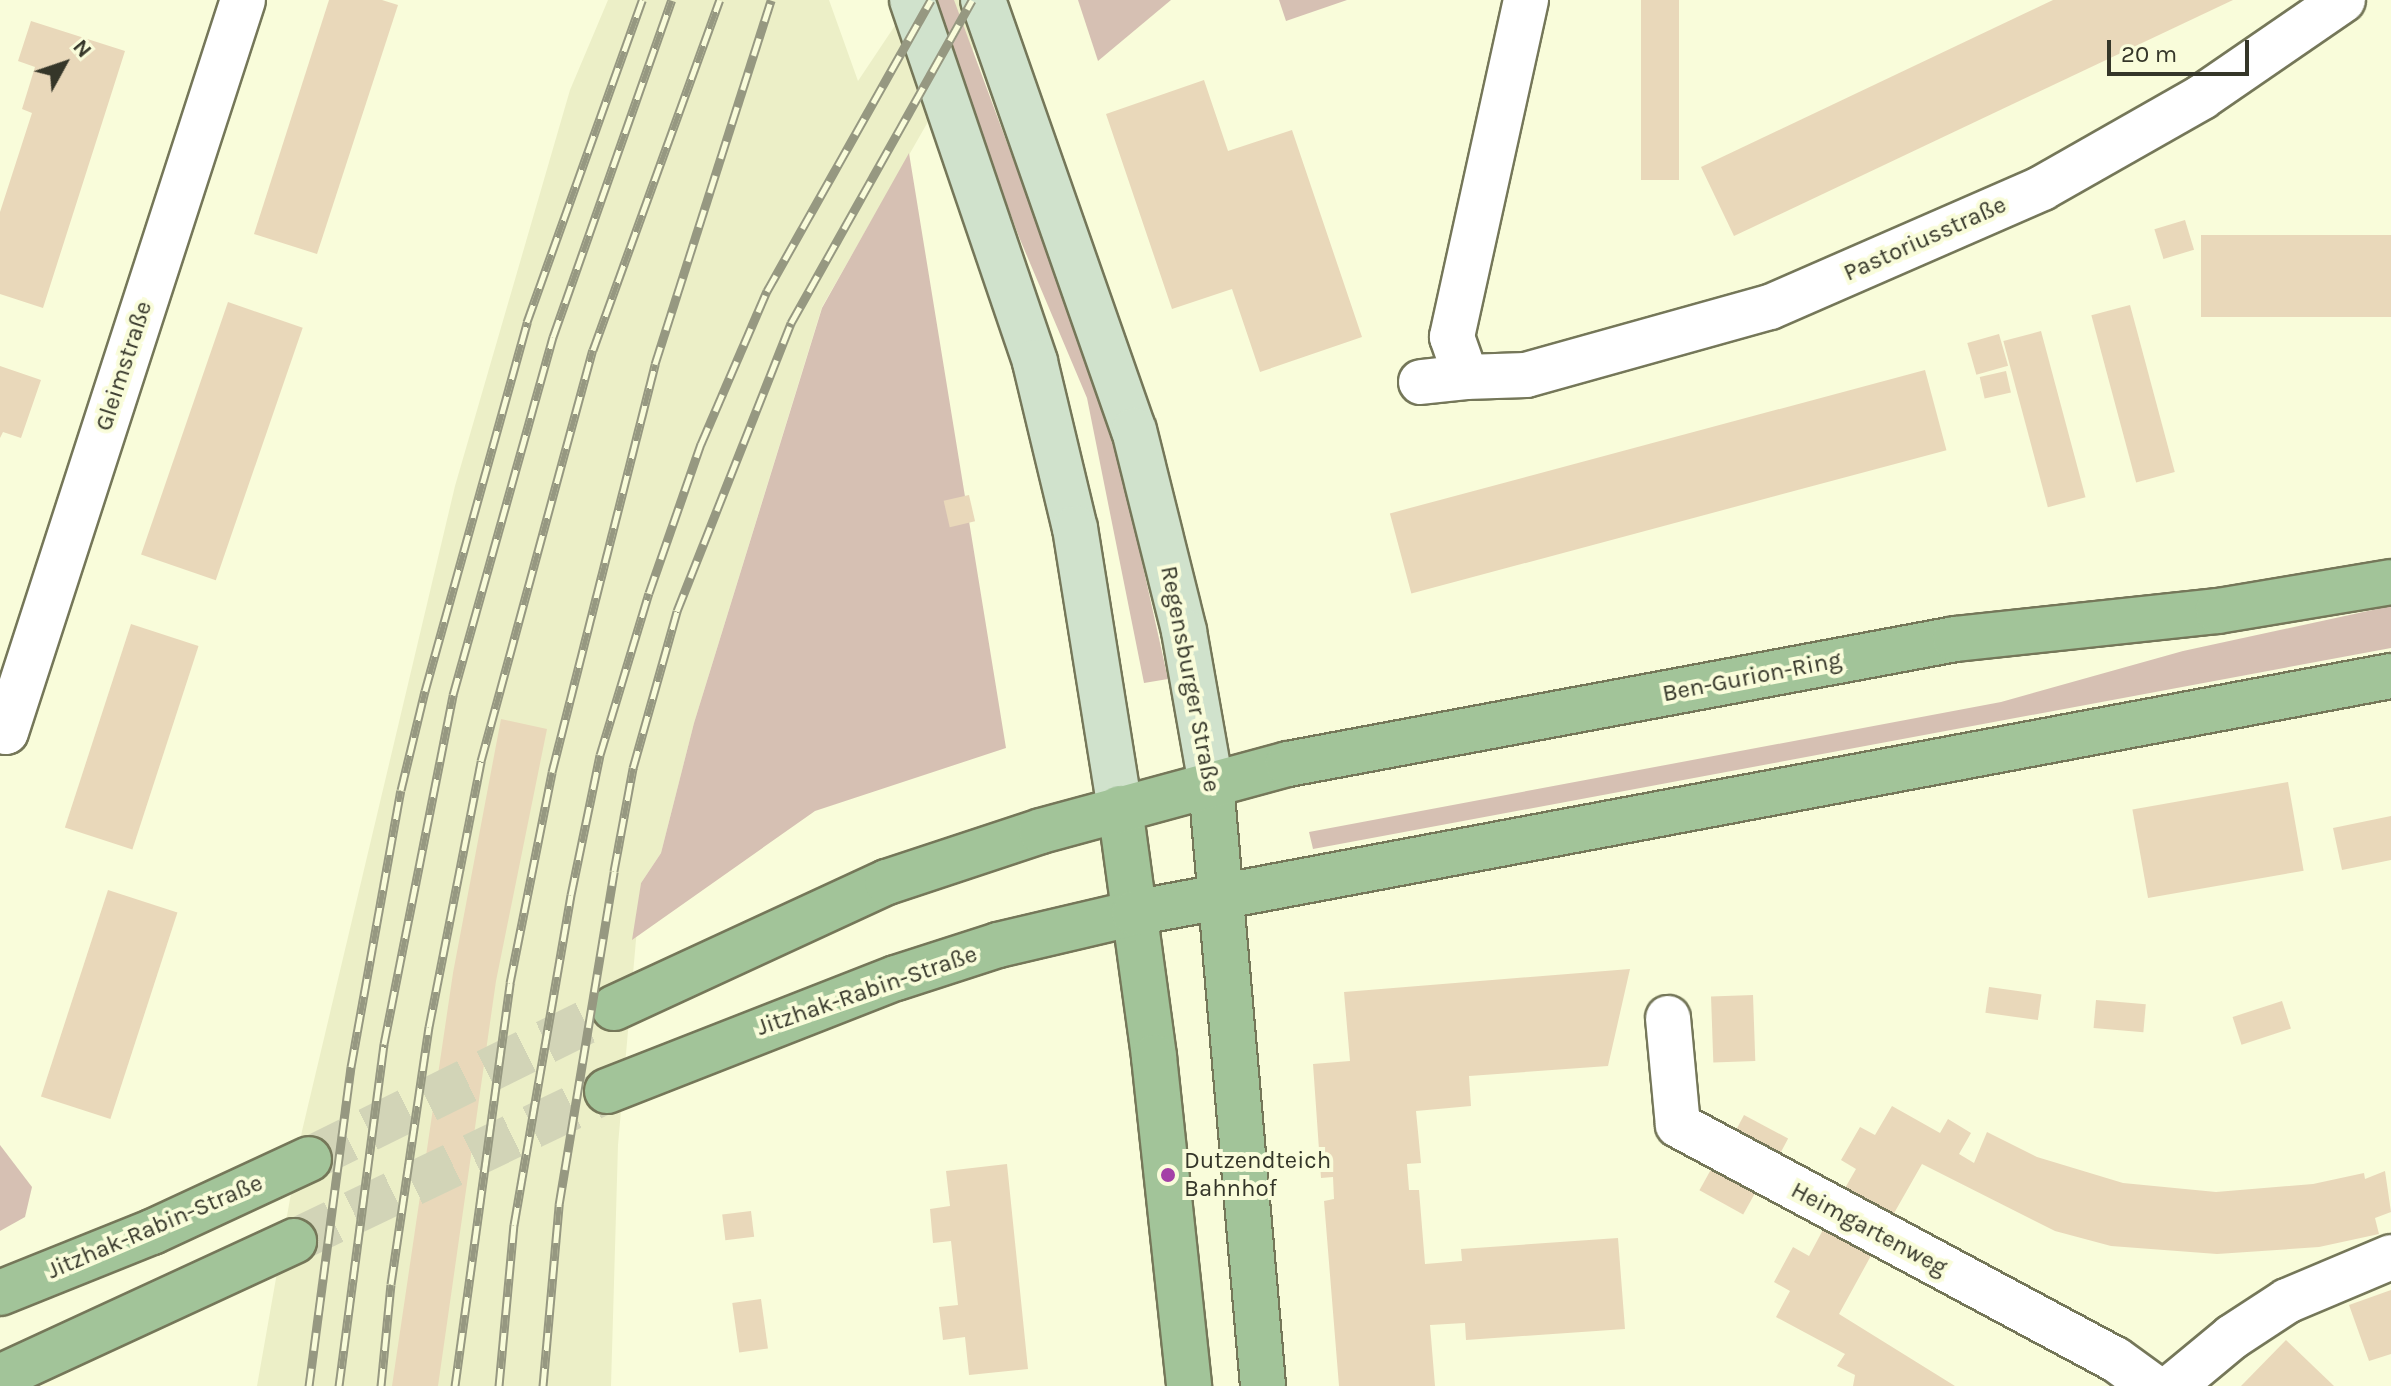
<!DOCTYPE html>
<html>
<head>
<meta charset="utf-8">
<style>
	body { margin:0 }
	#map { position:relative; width:2391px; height:1386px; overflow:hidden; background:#f9fcda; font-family:Karla,sans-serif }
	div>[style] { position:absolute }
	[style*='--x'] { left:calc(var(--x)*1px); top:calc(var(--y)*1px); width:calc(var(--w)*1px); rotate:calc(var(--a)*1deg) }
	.built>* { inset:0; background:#ecefc7 }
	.green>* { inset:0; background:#d6c0b3 }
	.building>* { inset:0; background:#e9d8ba; transform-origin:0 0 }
	.primary-tunnel>* { height:44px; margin-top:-22px; transform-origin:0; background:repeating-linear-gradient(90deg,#d2d4b7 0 44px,transparent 0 66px) }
	.roads { filter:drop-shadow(2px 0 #757759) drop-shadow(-2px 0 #757759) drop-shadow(0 2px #757759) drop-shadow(0 -2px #757759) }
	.street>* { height:44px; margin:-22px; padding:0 22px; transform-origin:22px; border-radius:22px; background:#fff }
	.secondary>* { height:44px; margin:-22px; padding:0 22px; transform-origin:22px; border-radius:22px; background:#d0e2cc }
	.primary>* { height:44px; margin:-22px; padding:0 22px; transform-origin:22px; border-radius:22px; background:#a2c499 }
	.rail>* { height:9px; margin-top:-4.5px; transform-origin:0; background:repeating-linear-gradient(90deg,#f9fcda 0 18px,#969881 0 36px); box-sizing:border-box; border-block:2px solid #969881 }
	.dots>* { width:22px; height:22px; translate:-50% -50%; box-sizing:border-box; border:4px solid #f9fcda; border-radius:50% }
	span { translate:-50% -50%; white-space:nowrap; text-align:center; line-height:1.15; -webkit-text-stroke:8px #f9fcda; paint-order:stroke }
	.street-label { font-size:24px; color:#353629 }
	.poi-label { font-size:24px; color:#353629 }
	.left { translate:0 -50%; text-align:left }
	.north { position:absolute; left:24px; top:24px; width:80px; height:80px; -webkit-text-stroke:6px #f9fcda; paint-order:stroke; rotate:50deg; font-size:22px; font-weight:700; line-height:32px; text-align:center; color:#353629 }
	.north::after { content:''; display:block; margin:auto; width:28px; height:36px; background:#353629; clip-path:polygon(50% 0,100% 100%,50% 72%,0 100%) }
	.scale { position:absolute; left:2107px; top:40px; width:142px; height:36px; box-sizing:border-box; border:4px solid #353629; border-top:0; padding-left:10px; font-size:24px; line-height:28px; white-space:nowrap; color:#353629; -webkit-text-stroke:6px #f9fcda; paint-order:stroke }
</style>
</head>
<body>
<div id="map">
	<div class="built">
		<div style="clip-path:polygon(608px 0,829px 0,858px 81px,912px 0,1006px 0,945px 92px,822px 307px,694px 723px,661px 853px,641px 883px,618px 1145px,611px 1386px,257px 1386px,302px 1131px,455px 486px,570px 90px)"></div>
	</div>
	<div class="green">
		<div style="clip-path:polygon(932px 0,954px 0,1079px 337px,1124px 481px,1168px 679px,1144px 683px,1087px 398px,1019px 237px)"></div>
		<div style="clip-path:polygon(1078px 0,1171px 0,1098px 61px)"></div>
		<div style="clip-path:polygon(1279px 0,1347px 0,1286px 21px)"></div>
		<div style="clip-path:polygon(909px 153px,1006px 748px,815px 811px,632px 940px,641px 883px,661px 853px,694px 723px,822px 308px)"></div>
		<div style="clip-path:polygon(2391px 606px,2391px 648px,1313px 849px,1309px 832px,2001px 702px,2183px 651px)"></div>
		<div style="clip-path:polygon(0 1145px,32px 1187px,25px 1217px,0 1231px)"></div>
	</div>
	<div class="building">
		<div style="clip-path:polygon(329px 0,382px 0,398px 5px,317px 254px,254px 234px)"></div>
		<div style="left:1641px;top:0;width:38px;height:180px"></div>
		<div style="clip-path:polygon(2053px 0,2233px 0,1734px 236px,1701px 167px)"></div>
		<div style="clip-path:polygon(31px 21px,125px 51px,43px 308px,0 294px,0 212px,32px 113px,22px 109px,35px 67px,18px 61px)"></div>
		<div style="clip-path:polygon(1204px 80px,1228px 151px,1292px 130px,1362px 337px,1260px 372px,1232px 289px,1172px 309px,1106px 114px)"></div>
		<div style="left:2185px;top:220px;width:31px;height:32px;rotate:73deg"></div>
		<div style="left:2391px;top:235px;width:82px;height:190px;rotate:90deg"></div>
		<div style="left:228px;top:302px;width:79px;height:267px;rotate:19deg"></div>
		<div style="left:2130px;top:305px;width:173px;height:40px;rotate:75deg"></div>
		<div style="left:2041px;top:331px;width:172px;height:39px;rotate:75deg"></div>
		<div style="left:1999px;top:334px;width:33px;height:33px;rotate:74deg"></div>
		<div style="clip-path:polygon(0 366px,41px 380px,21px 438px,3px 432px,0 438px)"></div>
		<div style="left:1925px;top:370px;width:83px;height:554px;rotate:75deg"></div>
		<div style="left:2006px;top:371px;width:22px;height:27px;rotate:77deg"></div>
		<div style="left:969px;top:495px;width:27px;height:26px;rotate:77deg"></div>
		<div style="left:131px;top:624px;width:71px;height:214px;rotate:18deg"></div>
		<div style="clip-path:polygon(501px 719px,547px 729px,496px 981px,438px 1386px,392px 1386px,453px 973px)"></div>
		<div style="left:2288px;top:782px;width:90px;height:158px;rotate:80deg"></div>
		<div style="clip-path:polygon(2391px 816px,2391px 860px,2342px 870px,2333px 828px)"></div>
		<div style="left:108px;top:890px;width:73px;height:217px;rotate:18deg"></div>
		<div style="clip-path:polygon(1630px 969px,1608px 1066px,1469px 1076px,1471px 1106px,1416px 1111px,1421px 1163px,1407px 1164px,1409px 1190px,1419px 1190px,1425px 1264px,1462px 1261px,1461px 1249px,1618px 1238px,1625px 1329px,1466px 1340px,1465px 1323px,1430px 1325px,1435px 1386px,1339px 1386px,1324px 1201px,1334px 1199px,1333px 1177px,1321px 1178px,1313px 1064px,1350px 1061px,1344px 992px)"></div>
		<div style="left:1989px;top:987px;width:53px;height:26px;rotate:8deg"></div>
		<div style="left:1753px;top:995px;width:66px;height:42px;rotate:88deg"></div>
		<div style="left:2096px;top:1000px;width:50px;height:28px;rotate:5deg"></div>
		<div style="left:2282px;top:1001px;width:29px;height:52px;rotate:72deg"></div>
		<div style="clip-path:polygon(1892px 1106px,1940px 1133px,1948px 1119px,1971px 1133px,1959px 1154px,1974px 1163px,1987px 1132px,2037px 1157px,2123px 1183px,2216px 1192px,2313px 1184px,2364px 1173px,2365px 1179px,2385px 1171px,2391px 1212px,2375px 1218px,2379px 1234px,2319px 1247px,2217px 1254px,2111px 1246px,2055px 1231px,1922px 1164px,1889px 1222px,1841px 1195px,1856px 1169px,1841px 1160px,1860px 1127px,1875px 1135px)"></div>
		<div style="left:1744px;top:1115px;width:50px;height:26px;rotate:28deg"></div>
		<div style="clip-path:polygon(1007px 1164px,1028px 1369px,969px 1375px,965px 1337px,943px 1340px,939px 1307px,958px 1305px,951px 1241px,933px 1243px,930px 1209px,950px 1206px,946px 1171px)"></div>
		<div style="left:1714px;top:1164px;width:50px;height:30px;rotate:29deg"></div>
		<div style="left:751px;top:1211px;width:26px;height:29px;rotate:83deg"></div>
		<div style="clip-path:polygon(1825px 1226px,1873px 1252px,1839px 1314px,1955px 1386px,1853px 1386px,1855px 1375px,1837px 1366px,1845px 1354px,1776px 1317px,1790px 1291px,1774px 1282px,1793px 1247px,1809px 1256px)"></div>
		<div style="clip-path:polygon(2391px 1290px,2391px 1354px,2369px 1361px,2349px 1305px)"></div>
		<div style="left:761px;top:1299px;width:50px;height:29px;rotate:82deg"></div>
		<div style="clip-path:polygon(2286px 1340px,2334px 1386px,2241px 1386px)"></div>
	</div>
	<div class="primary-tunnel">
		<div style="--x:309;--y:1159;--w:340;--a:-26.3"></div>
		<div style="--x:294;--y:1241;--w:347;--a:-25.6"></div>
	</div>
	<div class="roads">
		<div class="street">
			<div style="--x:1526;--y:0;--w:345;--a:102.4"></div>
			<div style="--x:1452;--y:337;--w:42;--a:70.7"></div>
			<div style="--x:1466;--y:377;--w:60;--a:-1.9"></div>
			<div style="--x:1526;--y:375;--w:253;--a:-15.6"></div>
			<div style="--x:1770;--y:307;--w:297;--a:-23.6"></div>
			<div style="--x:2042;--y:188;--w:184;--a:-29.6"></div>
			<div style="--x:2202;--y:97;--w:171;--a:-34.5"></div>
			<div style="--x:1421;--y:382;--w:45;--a:-6.3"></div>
			<div style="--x:0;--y:730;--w:6;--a:18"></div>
			<div style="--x:6;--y:732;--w:769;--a:-72.06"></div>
			<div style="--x:1668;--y:1018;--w:107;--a:84.7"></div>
			<div style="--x:1678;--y:1125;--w:496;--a:28.2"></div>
			<div style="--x:2115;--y:1359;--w:46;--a:36.1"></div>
			<div style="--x:2173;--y:1386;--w:77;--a:-39.7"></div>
			<div style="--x:2232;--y:1337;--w:66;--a:-33.2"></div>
			<div style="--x:2287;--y:1301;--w:113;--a:-22.9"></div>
		</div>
		<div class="secondary">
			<div style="--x:912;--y:0;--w:382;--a:71.2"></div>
			<div style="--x:1035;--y:362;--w:171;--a:76.5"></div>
			<div style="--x:1075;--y:528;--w:284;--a:80.9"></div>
			<div style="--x:983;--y:0;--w:456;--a:70.7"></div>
			<div style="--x:1134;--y:430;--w:207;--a:76"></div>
			<div style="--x:1184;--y:631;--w:155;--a:80"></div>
		</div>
		<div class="primary">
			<div style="--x:1211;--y:784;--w:604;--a:85.06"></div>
			<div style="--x:1120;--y:808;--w:251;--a:82.2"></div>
			<div style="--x:1154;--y:1057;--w:331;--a:83.9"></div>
			<div style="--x:614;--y:1008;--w:301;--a:-24.8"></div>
			<div style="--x:887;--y:882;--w:162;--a:-18.3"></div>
			<div style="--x:1041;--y:831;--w:256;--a:-15.2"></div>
			<div style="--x:1288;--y:764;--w:679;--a:-10.61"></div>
			<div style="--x:1955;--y:639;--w:264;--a:-6.1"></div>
			<div style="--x:2218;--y:611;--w:175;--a:-9.5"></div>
			<div style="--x:607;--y:1091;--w:310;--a:-21.4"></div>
			<div style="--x:896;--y:978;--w:107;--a:-17.9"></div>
			<div style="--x:998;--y:945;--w:140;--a:-13.2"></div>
			<div style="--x:1134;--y:913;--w:1279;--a:-10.68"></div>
			<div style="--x:0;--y:1293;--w:164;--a:-21.9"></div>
			<div style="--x:152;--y:1232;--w:173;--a:-24.9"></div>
			<div style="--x:0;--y:1377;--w:324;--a:-24.8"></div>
		</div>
	</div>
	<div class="rail">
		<div style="--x:309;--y:1386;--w:322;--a:-82.5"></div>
		<div style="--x:351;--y:1067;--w:281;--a:-79.8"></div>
		<div style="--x:401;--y:790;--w:102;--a:-76.4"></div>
		<div style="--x:425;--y:691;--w:383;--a:-74.5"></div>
		<div style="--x:527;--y:322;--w:342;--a:-70.3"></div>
		<div style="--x:339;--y:1386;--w:345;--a:-82.5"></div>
		<div style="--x:384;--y:1044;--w:356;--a:-78.8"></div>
		<div style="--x:453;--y:695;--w:372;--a:-74.4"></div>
		<div style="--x:553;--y:337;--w:357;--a:-70.6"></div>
		<div style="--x:381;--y:1386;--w:102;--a:-84.4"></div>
		<div style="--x:391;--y:1284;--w:260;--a:-81.6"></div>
		<div style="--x:429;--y:1027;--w:271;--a:-78.9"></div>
		<div style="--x:481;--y:761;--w:426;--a:-74.8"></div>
		<div style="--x:593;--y:350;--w:372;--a:-70.1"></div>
		<div style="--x:455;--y:1386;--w:407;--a:-82.2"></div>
		<div style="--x:510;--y:983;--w:215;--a:-78.7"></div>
		<div style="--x:552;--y:772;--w:421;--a:-75.8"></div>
		<div style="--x:655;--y:364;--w:382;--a:-72.3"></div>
		<div style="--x:499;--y:1386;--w:162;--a:-84.7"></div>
		<div style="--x:514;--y:1225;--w:335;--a:-80.2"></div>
		<div style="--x:571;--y:895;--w:143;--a:-78.3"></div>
		<div style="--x:600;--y:755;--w:169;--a:-73.2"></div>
		<div style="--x:649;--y:593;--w:158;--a:-70.8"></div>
		<div style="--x:701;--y:444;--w:167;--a:-66.7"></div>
		<div style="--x:767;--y:291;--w:334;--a:-60.6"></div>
		<div style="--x:543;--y:1386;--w:182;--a:-84.9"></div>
		<div style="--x:559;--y:1205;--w:338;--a:-80.6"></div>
		<div style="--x:614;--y:871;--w:105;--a:-79.5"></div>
		<div style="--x:633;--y:768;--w:163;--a:-74.3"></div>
		<div style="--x:677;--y:611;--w:310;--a:-68.4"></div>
		<div style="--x:791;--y:323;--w:370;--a:-60.7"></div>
	</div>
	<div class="dots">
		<div style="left:1168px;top:1175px;background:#a441a7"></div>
	</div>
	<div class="street-label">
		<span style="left:1925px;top:239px;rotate:-24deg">Pastoriusstraße</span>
		<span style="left:124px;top:366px;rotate:-72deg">Gleimstraße</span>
		<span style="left:1752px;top:677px;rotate:-11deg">Ben-Gurion-Ring</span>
		<span style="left:1190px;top:679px;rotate:79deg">Regensburger Straße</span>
		<span style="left:867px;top:991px;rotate:-19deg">Jitzhak-Rabin-Straße</span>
		<span style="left:155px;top:1227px;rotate:-23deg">Jitzhak-Rabin-Straße</span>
		<span style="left:1869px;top:1229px;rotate:28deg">Heimgartenweg</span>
	</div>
	<div class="poi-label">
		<span class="left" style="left:1184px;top:1175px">Dutzendteich<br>Bahnhof</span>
	</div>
	<div class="north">N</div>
	<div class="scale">20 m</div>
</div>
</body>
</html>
